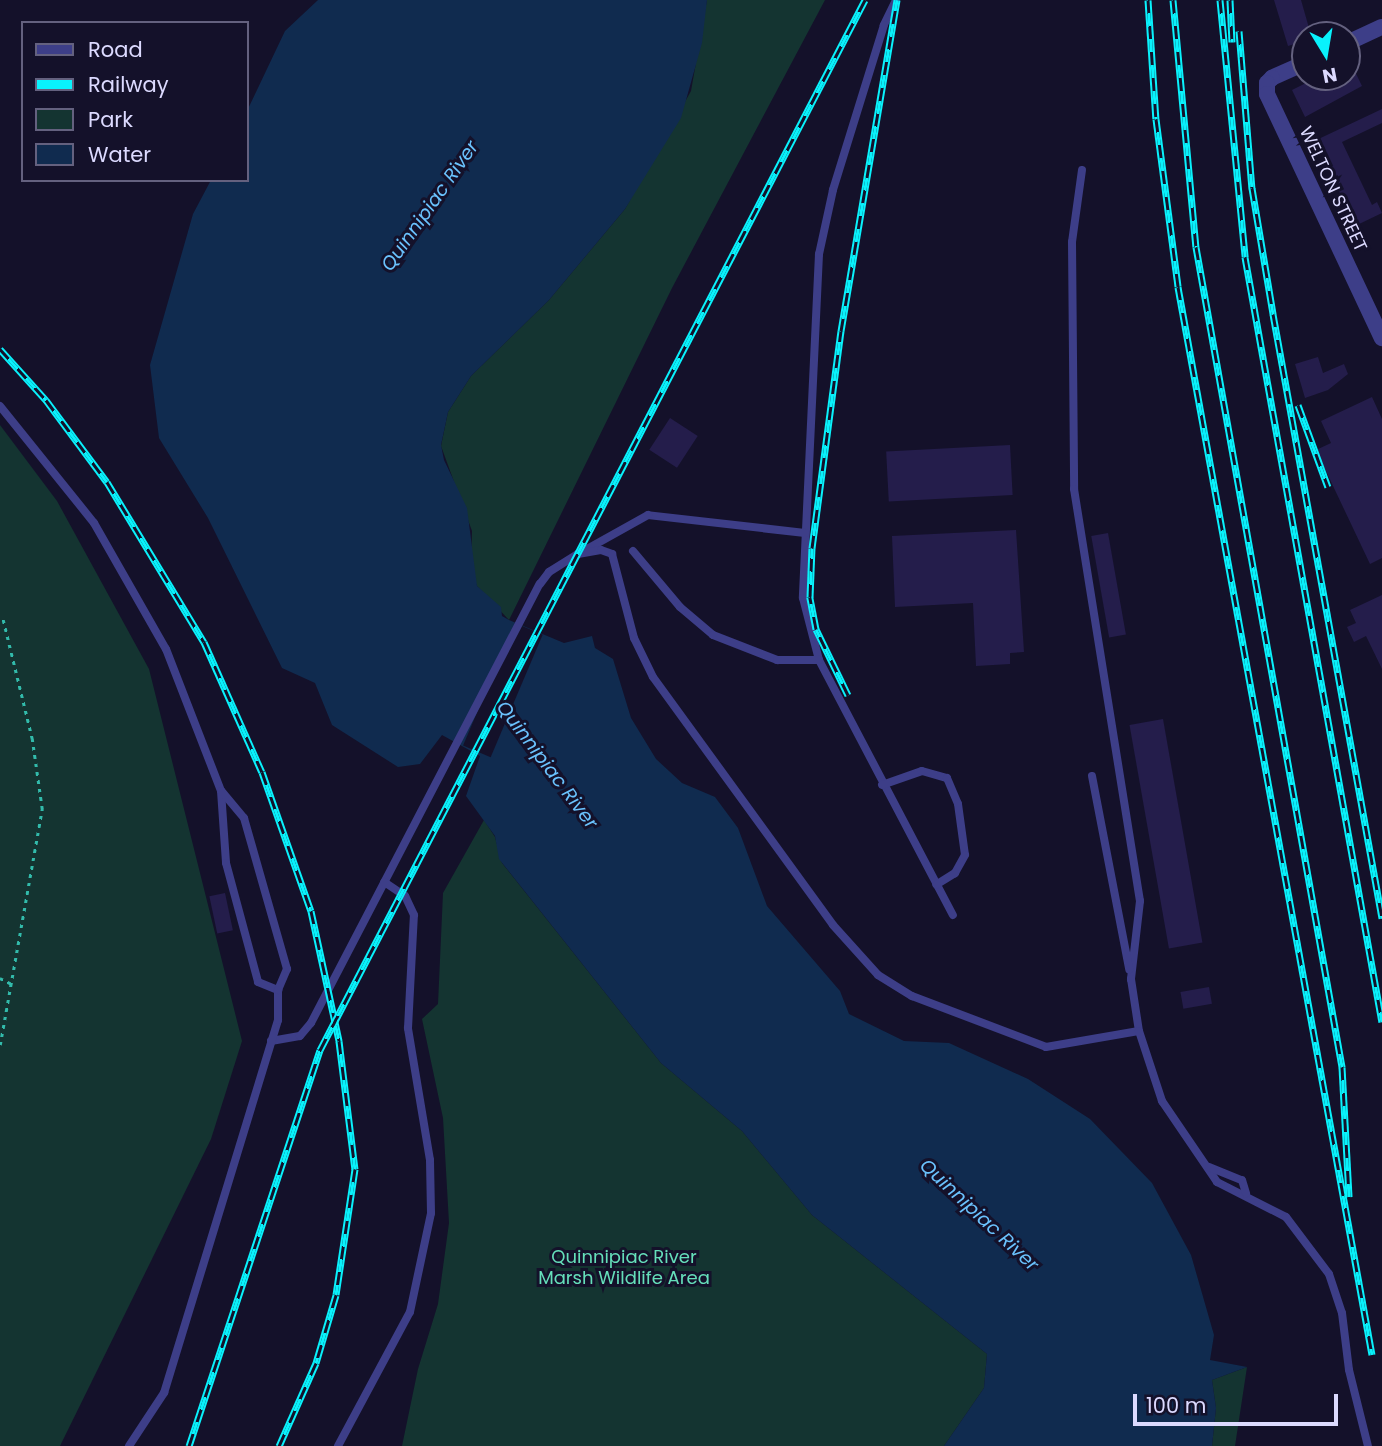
<!DOCTYPE html>
<html>
<head>
<meta charset="utf-8">
<style>
	body { margin:0 }
	#map { position:relative; width:1382px; height:1446px; overflow:hidden; background:#14112a; font-family:Poppins,sans-serif }
	div>[style] { position:absolute }
	[style*='--x'] { left:calc(var(--x)*1px); top:calc(var(--y)*1px); width:calc(var(--w)*1px); rotate:calc(var(--a)*1deg) }
	.green>* { inset:0; background:#143431 }
	.water>* { inset:0; background:#102b4f }
	.pier>* { inset:0; background:#14112a; transform-origin:0 0 }
	.building>* { inset:0; background:#241d4b; transform-origin:0 0 }
	.path>* { height:2.5px; margin-top:-1.25px; transform-origin:0; background:repeating-linear-gradient(90deg,#32bbab 0 3.5px,transparent 0 8.5px) }
	.lane>* { height:8px; margin:-4px; padding:0 4px; transform-origin:4px; border-radius:4px; background:#3d3e88 }
	.street>* { height:16px; margin:-8px; padding:0 8px; transform-origin:8px; border-radius:8px; background:#3d3e88 }
	.rail>* { height:7px; margin-top:-3.5px; transform-origin:0; background:repeating-linear-gradient(90deg,#14112a 0 13px,#09f2fc 0 26px); box-sizing:border-box; border-block:2px solid #09f2fc }
	span { translate:-50% -50%; white-space:nowrap; text-align:center; line-height:1.15; -webkit-text-stroke:6px #14112a; paint-order:stroke }
	.street-label { font-size:18px; color:#dcdaff }
	.park-label { font-size:18px; color:#65dfba }
	.water-label { font-size:19px; color:#6ac2fd; font-style:italic }
	.legend { position:absolute; left:21px; top:21px; width:228px; height:161px; box-sizing:border-box; background:#14112a; border:2px solid #64617f; margin:0; padding:9px 12px; list-style:none; font-size:21px; color:#dcdaff }
	.legend li { display:flex; align-items:center; gap:14px; height:35px }
	.legend b { width:35px; border:2px solid #64617f }
	.north { position:absolute; left:1291px; top:21px; width:70px; height:70px; box-sizing:border-box; background:#14112a; border:2px solid #64617f; border-radius:50%; rotate:169deg; font-size:19px; font-weight:700; line-height:28px; text-align:center; color:#dcdaff }
	.north::after { content:''; display:block; margin:auto; width:24px; height:32px; background:#09f2fc; clip-path:polygon(50% 0,100% 100%,50% 72%,0 100%) }
	.scale { position:absolute; left:1133px; top:1394px; width:205px; height:32px; box-sizing:border-box; border:4px solid #dcdaff; border-top:0; padding-left:9px; font-size:21px; line-height:24px; white-space:nowrap; color:#dcdaff; -webkit-text-stroke:5px #14112a; paint-order:stroke }
</style>
</head>
<body>
<div id="map">
	<div class="green">
		<div style="clip-path:polygon(707px 0,825px 0,672px 288px,509px 620px,477px 586px,471px 568px,472px 531px,441px 446px,448px 412px,471px 376px,549px 300px,625px 209px,691px 91px)"></div>
		<div style="clip-path:polygon(0 425px,57px 501px,149px 669px,242px 1041px,211px 1139px,60px 1446px,0 1446px)"></div>
		<div style="clip-path:polygon(484px 820px,495px 837px,502px 863px,661px 1063px,742px 1131px,812px 1215px,987px 1354px,984px 1388px,944px 1446px,402px 1446px,418px 1369px,438px 1304px,449px 1223px,443px 1118px,422px 1019px,438px 1004px,443px 893px)"></div>
		<div style="clip-path:polygon(1247px 1367px,1235px 1446px,1212px 1446px,1216px 1408px,1212px 1380px)"></div>
	</div>
	<div class="water">
		<div style="clip-path:polygon(318px 0,707px 0,702px 43px,681px 118px,625px 209px,549px 300px,471px 376px,448px 412px,441px 445px,444px 460px,467px 508px,477px 586px,501px 607px,502px 616px,509px 620px,564px 643px,592px 636px,595px 648px,613px 659px,631px 718px,656px 759px,682px 783px,715px 797px,738px 828px,767px 906px,840px 991px,849px 1014px,904px 1041px,949px 1043px,1028px 1079px,1090px 1119px,1152px 1183px,1191px 1255px,1214px 1335px,1210px 1360px,1247px 1367px,1212px 1380px,1216px 1408px,1212px 1446px,944px 1446px,984px 1388px,987px 1354px,812px 1215px,742px 1131px,661px 1063px,499px 859px,495px 836px,466px 796px,480px 756px,442px 735px,420px 764px,398px 767px,332px 725px,315px 683px,282px 668px,208px 518px,159px 438px,150px 365px,193px 214px,211px 180px,247px 180px,247px 111px,285px 31px)"></div>
	</div>
	<div class="pier">
		<div style="left:515px;top:623px;width:30px;height:133px;rotate:23deg"></div>
	</div>
	<div class="building">
		<div style="clip-path:polygon(1274px 0,1301px 0,1311px 35px,1305px 35px,1305px 41px,1288px 46px)"></div>
		<div style="clip-path:polygon(1347px 55px,1362px 86px,1305px 117px,1292px 90px,1318px 77px,1347px 77px)"></div>
		<div style="clip-path:polygon(1382px 109px,1382px 123px,1342px 142px,1372px 205px,1377px 202px,1382px 213px,1355px 226px,1321px 152px,1316px 155px,1310px 143px)"></div>
		<div style="clip-path:polygon(1318px 357px,1323px 373px,1344px 364px,1348px 374px,1328px 390px,1305px 398px,1295px 364px)"></div>
		<div style="clip-path:polygon(1372px 397px,1382px 419px,1382px 558px,1370px 564px,1316px 450px,1331px 443px,1321px 421px)"></div>
		<div style="left:670px;top:418px;width:33px;height:38px;rotate:33deg"></div>
		<div style="left:1010px;top:445px;width:50px;height:124px;rotate:87deg"></div>
		<div style="clip-path:polygon(1016px 530px,1024px 652px,1010px 653px,1010px 664px,976px 666px,973px 603px,895px 607px,892px 536px)"></div>
		<div style="left:1108px;top:533px;width:103px;height:17px;rotate:80deg"></div>
		<div style="clip-path:polygon(1382px 595px,1382px 669px,1366px 636px,1354px 642px,1347px 627px,1356px 623px,1350px 610px)"></div>
		<div style="left:1163px;top:719px;width:227px;height:34px;rotate:80deg"></div>
		<div style="left:225px;top:893px;width:38px;height:16px;rotate:78deg"></div>
		<div style="left:1209px;top:987px;width:17px;height:29px;rotate:80deg"></div>
	</div>
	<div class="path">
		<div style="--x:0;--y:978;--w:13;--a:27"></div>
		<div style="--x:0;--y:1045;--w:240;--a:-79.9"></div>
		<div style="--x:42;--y:809;--w:71;--a:-98.1"></div>
		<div style="--x:32;--y:739;--w:127;--a:-103.7"></div>
	</div>
	<div class="lane">
		<div style="--x:896;--y:0;--w:28;--a:116"></div>
		<div style="--x:884;--y:25;--w:173;--a:107.2"></div>
		<div style="--x:833;--y:190;--w:66;--a:102.3"></div>
		<div style="--x:819;--y:254;--w:344;--a:92.7"></div>
		<div style="--x:803;--y:598;--w:64;--a:75.5"></div>
		<div style="--x:819;--y:660;--w:288;--a:62.3"></div>
		<div style="--x:1082;--y:170;--w:73;--a:97.9"></div>
		<div style="--x:1072;--y:242;--w:247;--a:89.5"></div>
		<div style="--x:1074;--y:489;--w:417;--a:80.9"></div>
		<div style="--x:1140;--y:901;--w:79;--a:96.6"></div>
		<div style="--x:1131;--y:979;--w:53;--a:81.3"></div>
		<div style="--x:0;--y:406;--w:150;--a:51.2"></div>
		<div style="--x:94;--y:523;--w:145;--a:60.3"></div>
		<div style="--x:166;--y:649;--w:152;--a:68.8"></div>
		<div style="--x:221;--y:791;--w:72;--a:86"></div>
		<div style="--x:226;--y:863;--w:123;--a:74.9"></div>
		<div style="--x:258;--y:982;--w:22;--a:22"></div>
		<div style="--x:805;--y:533;--w:158;--a:-173.5"></div>
		<div style="--x:648;--y:515;--w:80;--a:150.9"></div>
		<div style="--x:578;--y:554;--w:23;--a:-10"></div>
		<div style="--x:601;--y:550;--w:12;--a:20"></div>
		<div style="--x:612;--y:554;--w:87;--a:75.3"></div>
		<div style="--x:634;--y:638;--w:43;--a:64"></div>
		<div style="--x:653;--y:677;--w:306;--a:54"></div>
		<div style="--x:833;--y:925;--w:67;--a:48"></div>
		<div style="--x:878;--y:975;--w:40;--a:32"></div>
		<div style="--x:912;--y:996;--w:143;--a:20.8"></div>
		<div style="--x:1046;--y:1047;--w:94;--a:-9.8"></div>
		<div style="--x:1139;--y:1031;--w:74;--a:71.8"></div>
		<div style="--x:1162;--y:1101;--w:98;--a:55.8"></div>
		<div style="--x:1217;--y:1182;--w:77;--a:26.9"></div>
		<div style="--x:1286;--y:1217;--w:71;--a:53"></div>
		<div style="--x:1329;--y:1274;--w:41;--a:71.6"></div>
		<div style="--x:1342;--y:1313;--w:57;--a:83"></div>
		<div style="--x:1349;--y:1370;--w:78;--a:76"></div>
		<div style="--x:633;--y:551;--w:73;--a:50"></div>
		<div style="--x:680;--y:607;--w:43;--a:40.3"></div>
		<div style="--x:713;--y:635;--w:69;--a:21.3"></div>
		<div style="--x:777;--y:660;--w:42;--a:0"></div>
		<div style="--x:1092;--y:776;--w:197;--a:79.1"></div>
		<div style="--x:882;--y:785;--w:42;--a:-19.3"></div>
		<div style="--x:922;--y:771;--w:26;--a:16"></div>
		<div style="--x:947;--y:778;--w:28;--a:67"></div>
		<div style="--x:958;--y:804;--w:51;--a:82.2"></div>
		<div style="--x:965;--y:855;--w:21;--a:119"></div>
		<div style="--x:955;--y:873;--w:22;--a:148"></div>
		<div style="--x:271;--y:1041;--w:29;--a:-10"></div>
		<div style="--x:300;--y:1036;--w:17;--a:-50"></div>
		<div style="--x:311;--y:1023;--w:495;--a:-62.5"></div>
		<div style="--x:540;--y:584;--w:15;--a:-53"></div>
		<div style="--x:549;--y:572;--w:34;--a:-32"></div>
		<div style="--x:1209;--y:1167;--w:35;--a:22"></div>
		<div style="--x:1242;--y:1180;--w:14;--a:73"></div>
		<div style="--x:129;--y:1446;--w:64;--a:-56.6"></div>
		<div style="--x:164;--y:1393;--w:390;--a:-73"></div>
		<div style="--x:278;--y:1020;--w:30;--a:-90"></div>
		<div style="--x:278;--y:990;--w:23;--a:-67"></div>
		<div style="--x:287;--y:969;--w:157;--a:-105.9"></div>
		<div style="--x:244;--y:818;--w:35;--a:-130"></div>
		<div style="--x:338;--y:1446;--w:152;--a:-61.8"></div>
		<div style="--x:410;--y:1312;--w:101;--a:-78"></div>
		<div style="--x:431;--y:1213;--w:53;--a:-91.1"></div>
		<div style="--x:430;--y:1160;--w:134;--a:-99.5"></div>
		<div style="--x:408;--y:1028;--w:113;--a:-87"></div>
		<div style="--x:414;--y:915;--w:21;--a:-115"></div>
		<div style="--x:405;--y:896;--w:25;--a:-146"></div>
	</div>
	<div class="street">
		<div style="--x:1347;--y:43;--w:38;--a:-25"></div>
		<div style="--x:1305;--y:63;--w:36;--a:156"></div>
		<div style="--x:1272;--y:78;--w:7;--a:135"></div>
		<div style="--x:1267;--y:83;--w:11;--a:90"></div>
		<div style="--x:1267;--y:94;--w:270;--a:64.8"></div>
	</div>
	<div class="rail">
		<div style="--x:1148;--y:0;--w:119;--a:86.2"></div>
		<div style="--x:1156;--y:119;--w:169;--a:82.5"></div>
		<div style="--x:1178;--y:287;--w:1085;--a:79.7"></div>
		<div style="--x:1173;--y:0;--w:248;--a:84.7"></div>
		<div style="--x:1196;--y:247;--w:833;--a:79.9"></div>
		<div style="--x:1342;--y:1067;--w:130;--a:86.9"></div>
		<div style="--x:1220;--y:0;--w:258;--a:84.4"></div>
		<div style="--x:1245;--y:257;--w:777;--a:79.85"></div>
		<div style="--x:1230;--y:0;--w:42;--a:87.3"></div>
		<div style="--x:1239;--y:31;--w:158;--a:85.3"></div>
		<div style="--x:1252;--y:188;--w:128;--a:80.5"></div>
		<div style="--x:1273;--y:314;--w:614;--a:79.77"></div>
		<div style="--x:0;--y:349;--w:69;--a:48"></div>
		<div style="--x:46;--y:400;--w:102;--a:53.4"></div>
		<div style="--x:107;--y:482;--w:187;--a:58.8"></div>
		<div style="--x:204;--y:642;--w:142;--a:66"></div>
		<div style="--x:262;--y:772;--w:147;--a:70.6"></div>
		<div style="--x:311;--y:911;--w:133;--a:77.8"></div>
		<div style="--x:339;--y:1041;--w:129;--a:82.9"></div>
		<div style="--x:355;--y:1169;--w:127;--a:98.6"></div>
		<div style="--x:336;--y:1295;--w:71;--a:106.4"></div>
		<div style="--x:316;--y:1363;--w:91;--a:114"></div>
		<div style="--x:1298;--y:405;--w:87;--a:69.9"></div>
		<div style="--x:848;--y:695;--w:73;--a:-115.9"></div>
		<div style="--x:816;--y:629;--w:33;--a:-101"></div>
		<div style="--x:810;--y:597;--w:49;--a:-87.7"></div>
		<div style="--x:812;--y:548;--w:219;--a:-82.4"></div>
		<div style="--x:841;--y:331;--w:336;--a:-80.4"></div>
		<div style="--x:189;--y:1446;--w:417;--a:-71.7"></div>
		<div style="--x:320;--y:1050;--w:1183;--a:-62.57"></div>
	</div>
	<div class="street-label">
		<span style="left:1333px;top:189px;rotate:65deg">WELTON STREET</span>
	</div>
	<div class="park-label">
		<span style="left:624px;top:1268px">Quinnipiac River<br>Marsh Wildlife Area</span>
	</div>
	<div class="water-label">
		<span style="left:430px;top:206px;rotate:-55deg">Quinnipiac River</span>
		<span style="left:547px;top:765px;rotate:53deg">Quinnipiac River</span>
		<span style="left:979px;top:1215px;rotate:43deg">Quinnipiac River</span>
	</div>
	<ul class="legend">
	<li><b style="height:9px;background:#3d3e88"></b>Road</li>
	<li><b style="height:9px;background:#09f2fc"></b>Railway</li>
	<li><b style="height:19px;background:#143431"></b>Park</li>
	<li><b style="height:19px;background:#102b4f"></b>Water</li>
	</ul>
	<div class="north">N</div>
	<div class="scale">100 m</div>
</div>
</body>
</html>
